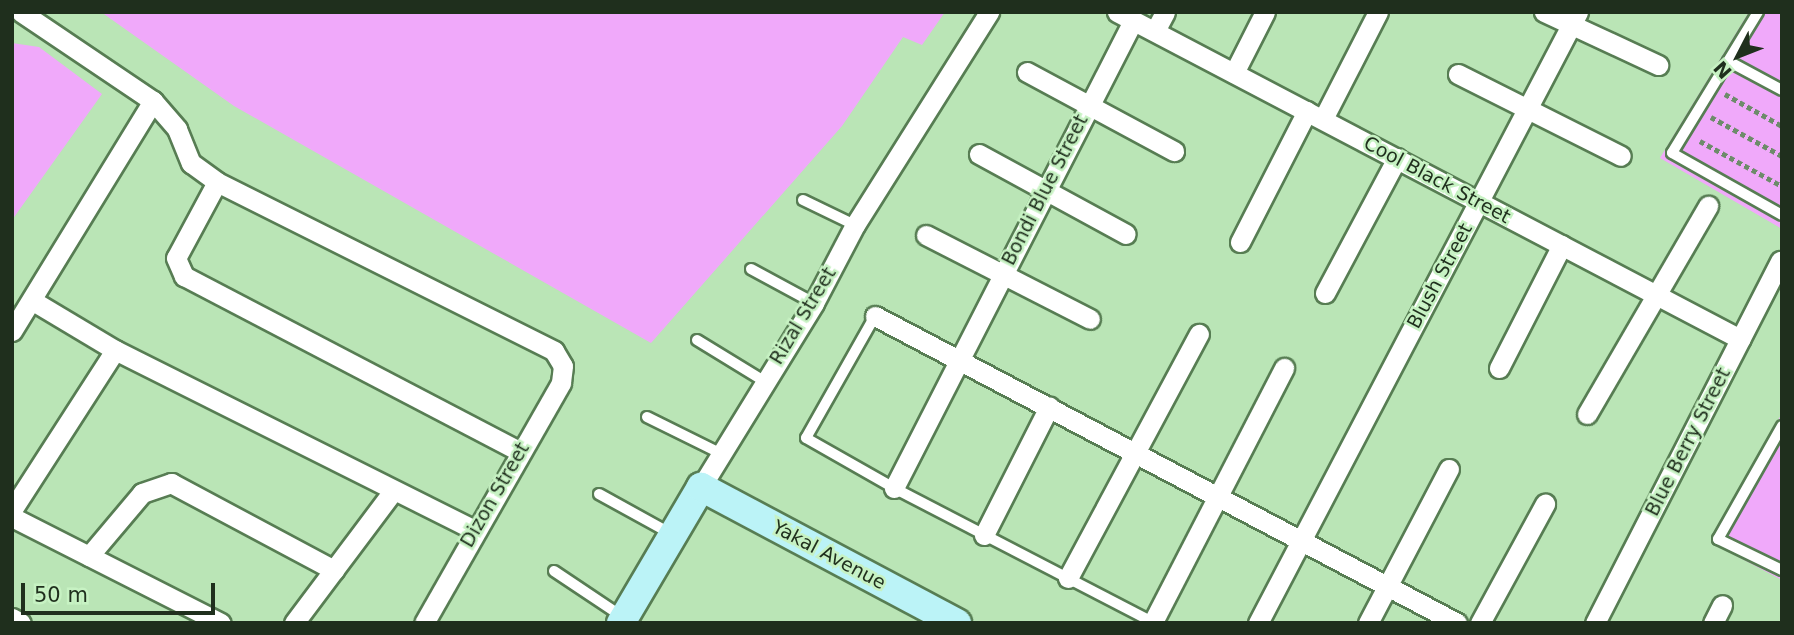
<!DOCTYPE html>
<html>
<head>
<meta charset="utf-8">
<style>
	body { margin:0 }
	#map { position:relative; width:1794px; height:635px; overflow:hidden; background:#bae5b6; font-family:"DejaVu Sans",sans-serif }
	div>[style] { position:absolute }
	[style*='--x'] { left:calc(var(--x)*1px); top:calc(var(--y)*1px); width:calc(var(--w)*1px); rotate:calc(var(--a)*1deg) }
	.green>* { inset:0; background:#f0a9fa }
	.path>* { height:4.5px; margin-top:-2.25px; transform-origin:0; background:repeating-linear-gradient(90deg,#6d8b6a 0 5px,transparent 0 8.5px) }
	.roads { filter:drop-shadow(2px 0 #577d53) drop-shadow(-2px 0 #577d53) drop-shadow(0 2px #577d53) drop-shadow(0 -2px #577d53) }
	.lane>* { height:10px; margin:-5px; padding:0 5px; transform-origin:5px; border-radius:5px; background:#fff }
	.street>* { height:19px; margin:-9.5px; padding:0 9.5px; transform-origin:9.5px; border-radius:9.5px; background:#fff }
	.secondary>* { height:28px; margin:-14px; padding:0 14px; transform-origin:14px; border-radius:14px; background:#bbf3f7 }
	span { translate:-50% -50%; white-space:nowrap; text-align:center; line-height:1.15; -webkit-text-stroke:5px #c7f2c3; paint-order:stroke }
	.street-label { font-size:19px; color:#1f2f1d }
	.frame { position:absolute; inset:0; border:14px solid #1f2f1d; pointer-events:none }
	.north { position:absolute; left:1703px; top:21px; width:70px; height:70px; -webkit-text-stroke:5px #c7f2c3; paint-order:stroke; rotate:228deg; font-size:19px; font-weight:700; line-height:28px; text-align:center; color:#1f2f1d }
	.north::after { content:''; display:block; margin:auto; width:24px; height:32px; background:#1f2f1d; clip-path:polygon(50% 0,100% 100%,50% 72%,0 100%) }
	.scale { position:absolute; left:21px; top:583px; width:194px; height:32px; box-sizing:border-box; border:4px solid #1f2f1d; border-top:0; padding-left:9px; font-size:21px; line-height:24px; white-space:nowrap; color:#1f2f1d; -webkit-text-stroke:5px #c7f2c3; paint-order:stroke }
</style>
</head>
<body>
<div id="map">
	<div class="green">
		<div style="clip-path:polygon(101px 12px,945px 12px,922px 45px,903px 37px,842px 126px,651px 343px,234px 106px)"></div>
		<div style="clip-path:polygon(1749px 12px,1782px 12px,1782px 229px,1660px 158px)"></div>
		<div style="clip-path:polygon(12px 43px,39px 47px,102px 94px,12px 220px)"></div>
		<div style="clip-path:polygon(1782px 413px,1782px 580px,1714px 544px)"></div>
	</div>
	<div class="path">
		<div style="--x:1725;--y:94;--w:65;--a:29.3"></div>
		<div style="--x:1711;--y:117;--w:81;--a:28.8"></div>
		<div style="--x:1700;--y:141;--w:94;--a:28.8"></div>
	</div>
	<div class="roads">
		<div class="lane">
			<div style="--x:1758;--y:12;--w:165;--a:121.4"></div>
			<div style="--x:1672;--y:153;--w:126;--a:29.4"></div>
			<div style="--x:1728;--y:61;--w:61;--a:28.2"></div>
			<div style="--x:803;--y:200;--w:58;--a:25.7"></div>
			<div style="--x:751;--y:269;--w:72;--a:28.4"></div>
			<div style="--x:875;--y:316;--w:140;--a:119.5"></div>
			<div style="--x:806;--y:438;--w:101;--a:29.6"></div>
			<div style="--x:894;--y:488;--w:293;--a:27.4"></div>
			<div style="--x:697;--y:340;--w:79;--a:31.5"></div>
			<div style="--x:647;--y:417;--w:81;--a:26.3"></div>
			<div style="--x:1782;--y:426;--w:130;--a:119.5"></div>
			<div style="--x:1718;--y:539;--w:71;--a:25.8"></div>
			<div style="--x:599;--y:494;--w:81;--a:28.8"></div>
			<div style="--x:554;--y:571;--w:83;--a:33.7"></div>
		</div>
		<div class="street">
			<div style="--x:21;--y:12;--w:159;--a:34"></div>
			<div style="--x:153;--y:101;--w:37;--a:49"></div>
			<div style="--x:177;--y:129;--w:37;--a:68"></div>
			<div style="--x:191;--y:163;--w:32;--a:36"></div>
			<div style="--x:217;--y:182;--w:377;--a:26.6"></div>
			<div style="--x:554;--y:351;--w:17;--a:59"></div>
			<div style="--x:563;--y:366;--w:17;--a:97"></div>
			<div style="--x:561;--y:383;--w:276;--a:119.7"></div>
			<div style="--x:1117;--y:12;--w:704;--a:27.69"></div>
			<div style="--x:1544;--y:12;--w:126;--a:24.9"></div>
			<div style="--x:1155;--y:31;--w:21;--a:-62"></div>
			<div style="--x:1027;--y:72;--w:167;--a:28.3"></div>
			<div style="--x:1234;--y:73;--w:68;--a:-63.1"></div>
			<div style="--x:1458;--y:74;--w:182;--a:26.7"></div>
			<div style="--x:1323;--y:119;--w:120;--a:-62.8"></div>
			<div style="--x:979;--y:154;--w:167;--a:28.6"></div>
			<div style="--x:217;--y:182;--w:86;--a:118.3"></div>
			<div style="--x:176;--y:258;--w:20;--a:66"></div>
			<div style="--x:184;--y:276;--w:380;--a:27.6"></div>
			<div style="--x:926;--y:235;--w:184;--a:27.1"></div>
			<div style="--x:1240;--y:242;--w:147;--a:-62.9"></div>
			<div style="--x:1325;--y:293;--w:153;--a:-61.9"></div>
			<div style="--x:33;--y:301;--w:96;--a:30.9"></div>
			<div style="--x:115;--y:350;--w:402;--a:26.6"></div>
			<div style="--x:875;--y:316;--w:658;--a:27.81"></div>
			<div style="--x:12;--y:331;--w:270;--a:-58.5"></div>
			<div style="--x:1499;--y:368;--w:138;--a:-62.9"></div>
			<div style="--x:1587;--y:414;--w:241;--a:-59.8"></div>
			<div style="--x:701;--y:487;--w:216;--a:-58.4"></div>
			<div style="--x:814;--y:303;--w:88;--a:-62.3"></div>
			<div style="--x:855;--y:225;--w:252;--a:-57.8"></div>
			<div style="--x:894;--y:488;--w:525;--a:-62.9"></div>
			<div style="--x:12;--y:510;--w:190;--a:-57.2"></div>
			<div style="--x:12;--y:517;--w:234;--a:26.9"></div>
			<div style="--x:984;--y:535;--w:144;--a:-63.1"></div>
			<div style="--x:89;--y:556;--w:82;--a:-49.9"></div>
			<div style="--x:142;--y:493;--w:31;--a:-19"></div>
			<div style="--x:171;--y:483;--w:185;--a:28.1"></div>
			<div style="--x:1068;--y:578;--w:277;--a:-61.8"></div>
			<div style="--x:12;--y:618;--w:10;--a:29"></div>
			<div style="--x:1153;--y:622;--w:286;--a:-62.7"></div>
			<div style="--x:294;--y:623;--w:165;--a:-53.1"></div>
			<div style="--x:1258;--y:623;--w:690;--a:-62.36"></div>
			<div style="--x:1368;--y:623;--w:174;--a:-62.3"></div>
			<div style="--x:1480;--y:623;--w:136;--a:-61.4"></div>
			<div style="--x:1595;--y:623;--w:407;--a:-62.9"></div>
			<div style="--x:1713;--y:623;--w:20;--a:-63"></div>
		</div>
		<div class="secondary">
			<div style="--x:621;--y:623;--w:158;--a:-59.5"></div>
			<div style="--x:701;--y:487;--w:290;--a:28"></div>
		</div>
	</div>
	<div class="street-label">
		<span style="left:1437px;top:180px;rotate:28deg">Cool Black Street</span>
		<span style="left:1045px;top:190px;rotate:-63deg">Bondi Blue Street</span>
		<span style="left:1440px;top:276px;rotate:-62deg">Blush Street</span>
		<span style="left:803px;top:316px;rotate:-59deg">Rizal Street</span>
		<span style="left:1688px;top:442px;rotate:-63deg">Blue Berry Street</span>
		<span style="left:495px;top:495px;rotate:-60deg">Dizon Street</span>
		<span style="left:829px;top:555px;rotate:28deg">Yakal Avenue</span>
	</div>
	<div class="frame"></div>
	<div class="north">N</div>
	<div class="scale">50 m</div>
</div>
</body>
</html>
